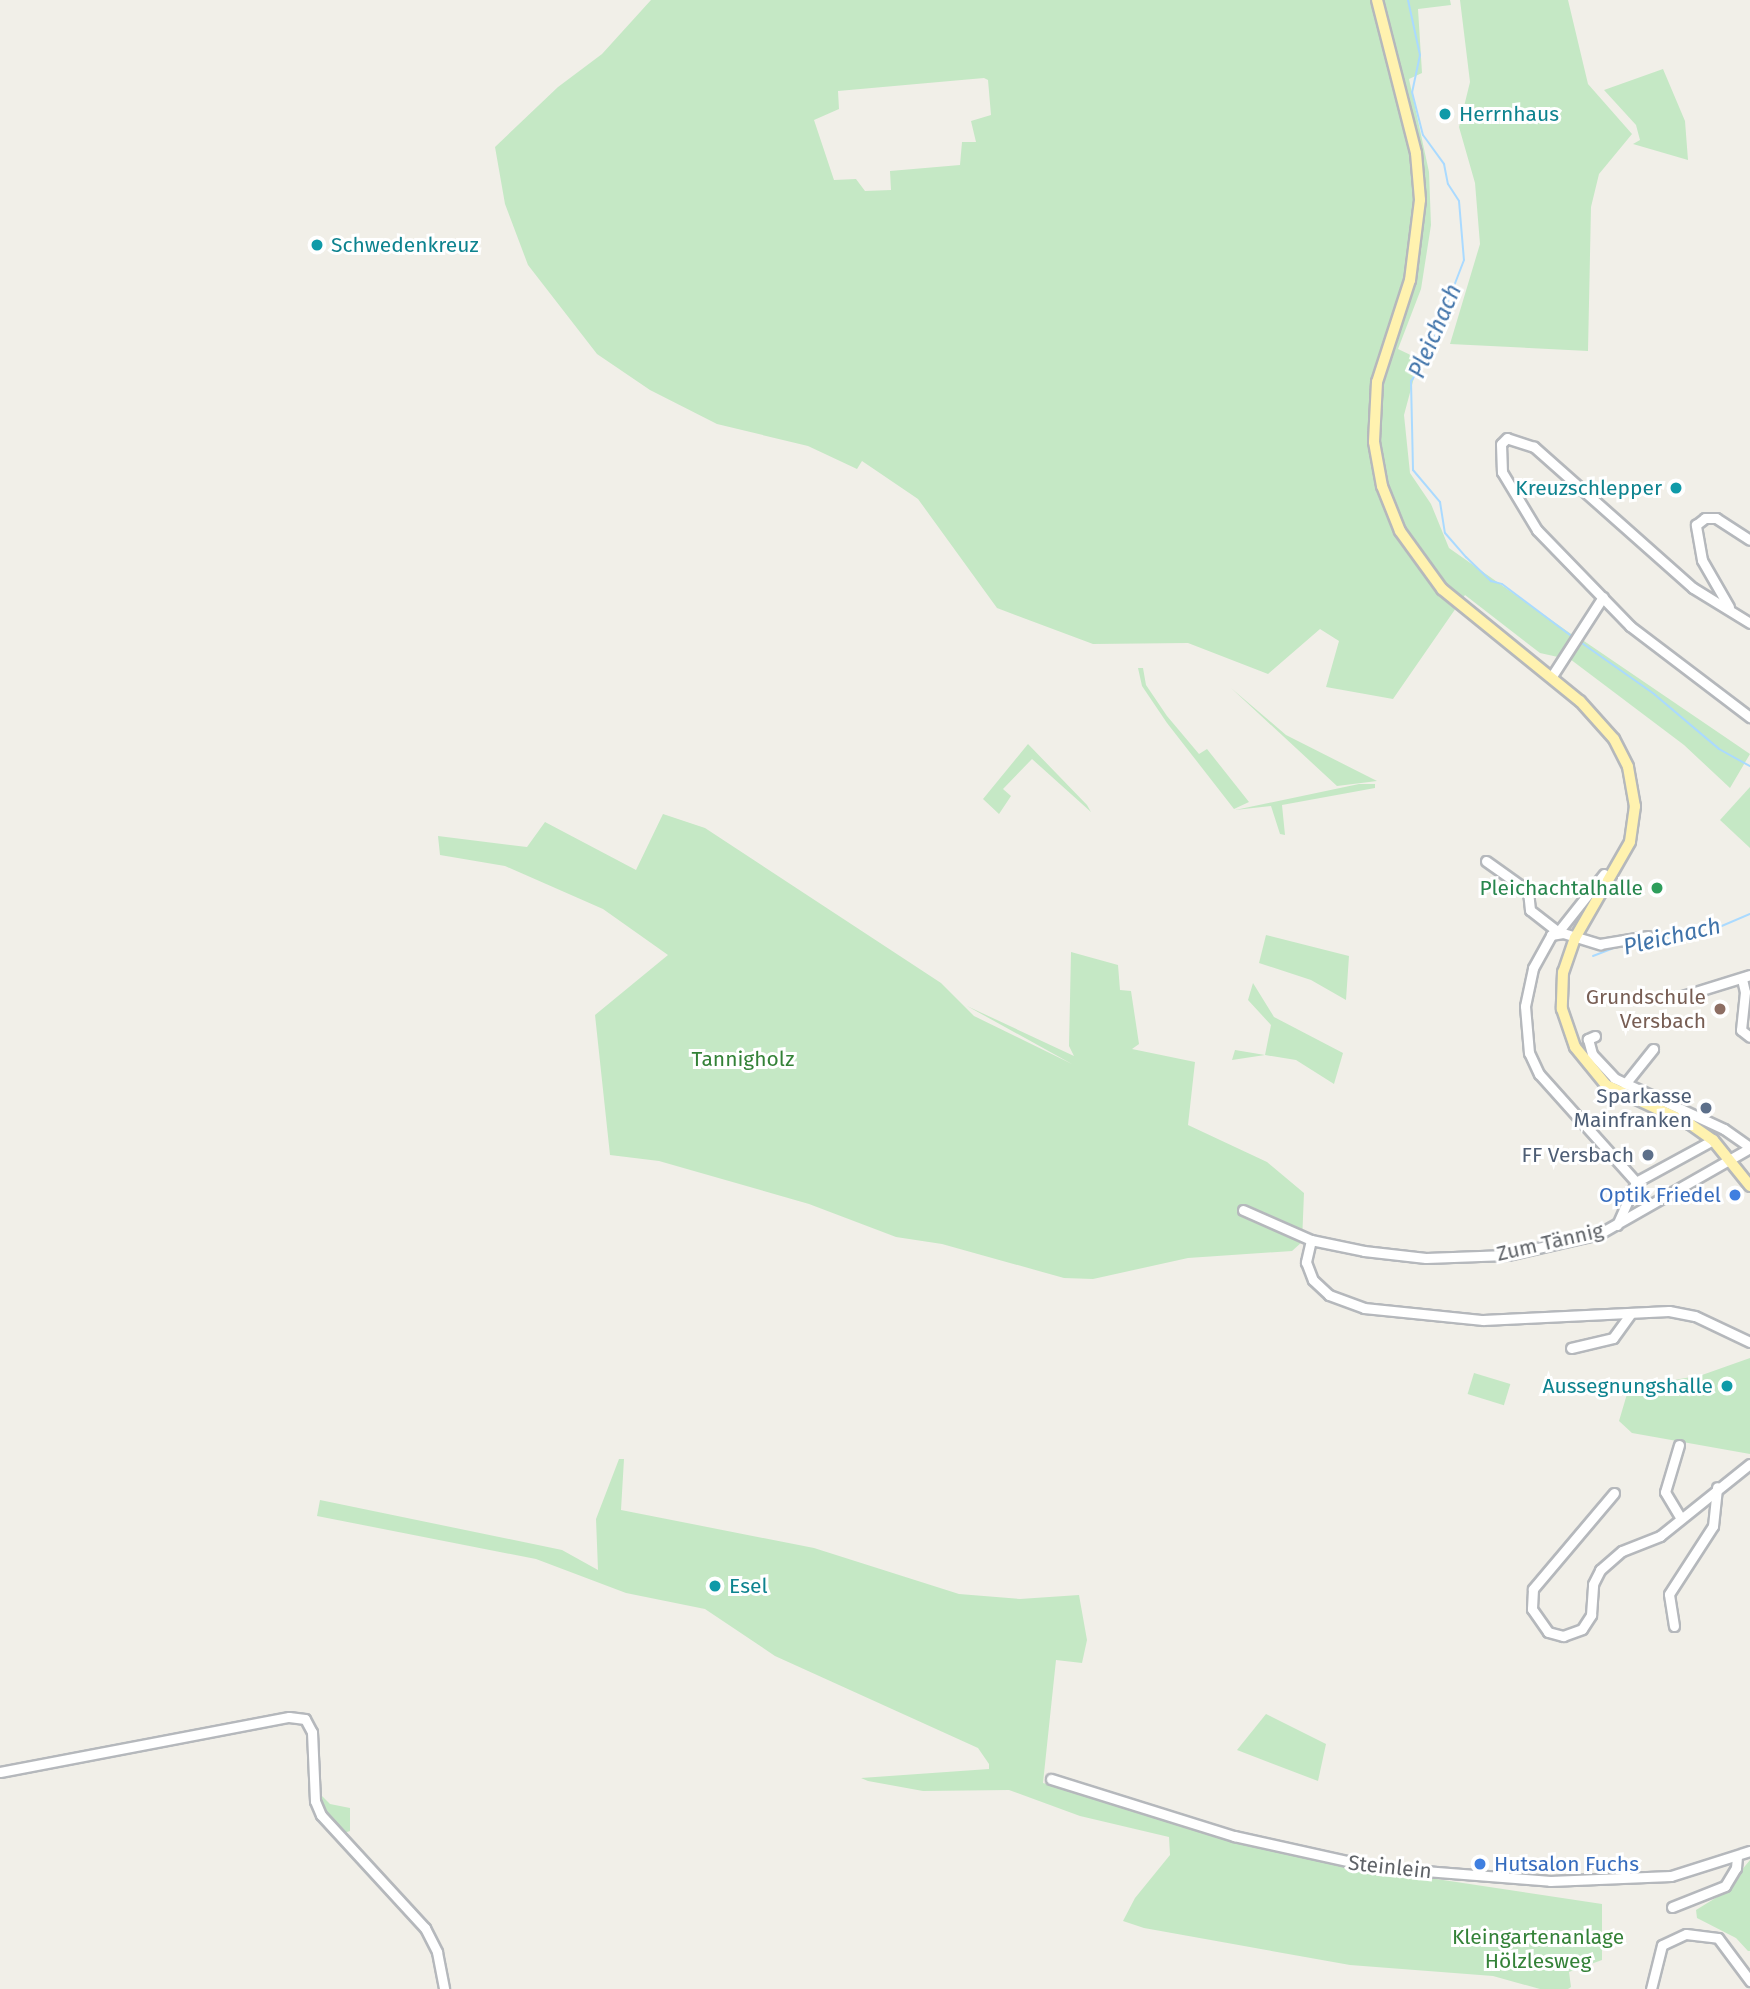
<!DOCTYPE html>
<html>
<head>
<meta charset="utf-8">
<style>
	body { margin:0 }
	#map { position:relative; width:1750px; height:1989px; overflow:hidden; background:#f1efe8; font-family:"Fira Sans",sans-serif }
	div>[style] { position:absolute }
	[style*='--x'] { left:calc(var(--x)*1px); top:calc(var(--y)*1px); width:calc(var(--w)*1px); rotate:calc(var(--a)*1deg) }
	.green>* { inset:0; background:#c5e8c5; transform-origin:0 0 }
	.stream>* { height:2px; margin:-1px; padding:0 1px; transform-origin:1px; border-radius:1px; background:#aadaff }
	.roads { filter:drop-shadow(2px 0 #b5b8bc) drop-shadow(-2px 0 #b5b8bc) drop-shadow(0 2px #b5b8bc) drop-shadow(0 -2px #b5b8bc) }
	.minor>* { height:9px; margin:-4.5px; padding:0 4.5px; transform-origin:4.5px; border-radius:4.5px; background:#fff }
	.major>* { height:10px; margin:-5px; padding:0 5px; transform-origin:5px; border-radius:5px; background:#fff2af }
	.dots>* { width:19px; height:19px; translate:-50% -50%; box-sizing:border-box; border:4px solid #fff; border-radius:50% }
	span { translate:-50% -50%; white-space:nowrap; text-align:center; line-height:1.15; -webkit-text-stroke:6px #fff; paint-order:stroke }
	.culture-label { font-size:21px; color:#0d838f }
	.left { translate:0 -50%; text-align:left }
	.right { translate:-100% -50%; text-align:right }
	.leisure-label { font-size:21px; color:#27864d }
	.education-label { font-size:21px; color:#785e54 }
	.park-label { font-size:21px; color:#348238 }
	.service-label { font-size:21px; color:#4e5e75 }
	.shop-label { font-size:21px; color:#366cbe }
	.street-label { font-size:21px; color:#5f6368 }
	.water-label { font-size:23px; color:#4174aa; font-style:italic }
</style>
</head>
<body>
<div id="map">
	<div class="green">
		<div style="clip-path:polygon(evenodd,651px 0,1450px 0,1451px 5px,1418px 9px,1422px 73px,1409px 79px,1429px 172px,1431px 225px,1421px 289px,1398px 349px,1419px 359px,1404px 415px,1410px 473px,1431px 504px,1449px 548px,1574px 636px,1558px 657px,1540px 653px,1465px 595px,1393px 699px,1326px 687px,1339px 641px,1320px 629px,1268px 674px,1188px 643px,1093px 644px,997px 608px,918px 499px,862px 461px,857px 469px,808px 446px,717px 424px,650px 390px,597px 354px,528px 265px,505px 204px,495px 147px,558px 87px,602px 54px,651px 0,984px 78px,988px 80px,991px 115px,971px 121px,976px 142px,962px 142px,960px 165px,890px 171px,891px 190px,865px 191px,856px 179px,834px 180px,814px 120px,839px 109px,838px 91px,984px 78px)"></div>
		<div style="clip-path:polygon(1460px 0,1568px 0,1588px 84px,1632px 134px,1599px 174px,1591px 207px,1588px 351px,1450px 344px,1480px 244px,1475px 183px,1459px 127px,1470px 82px)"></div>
		<div style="clip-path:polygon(1663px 69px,1685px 121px,1688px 160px,1633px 144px,1640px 140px,1636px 125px,1604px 90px)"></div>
		<div style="clip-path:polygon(1581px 639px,1750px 754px,1730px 788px,1684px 745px,1570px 659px)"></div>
		<div style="clip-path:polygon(1138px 668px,1143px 668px,1146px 685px,1167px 716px,1199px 754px,1207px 749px,1249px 802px,1234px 809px,1167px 723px,1142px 686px)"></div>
		<div style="clip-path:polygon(1231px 688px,1286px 735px,1377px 781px,1337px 786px)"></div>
		<div style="clip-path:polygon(1028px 744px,1087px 805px,1091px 812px,1032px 759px,1003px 789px,1011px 796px,999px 814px,983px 799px)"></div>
		<div style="clip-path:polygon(1359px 784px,1375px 784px,1375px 788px,1282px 805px,1285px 835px,1280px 834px,1271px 806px,1235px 810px)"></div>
		<div style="clip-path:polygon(1750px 787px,1750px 848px,1720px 820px)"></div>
		<div style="clip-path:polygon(663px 814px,705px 828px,941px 983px,974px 1016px,1072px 1064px,967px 1006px,1074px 1056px,1069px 1046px,1071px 952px,1118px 965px,1120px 990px,1131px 991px,1139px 1044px,1132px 1049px,1195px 1062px,1188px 1125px,1267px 1162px,1304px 1193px,1302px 1242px,1292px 1251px,1188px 1258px,1093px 1279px,1064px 1278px,942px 1244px,896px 1237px,809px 1204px,659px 1161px,610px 1155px,595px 1015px,668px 955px,603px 909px,505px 866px,440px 855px,438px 836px,527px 847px,545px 822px,636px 870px)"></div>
		<div style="clip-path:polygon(1266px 935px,1349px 956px,1346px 1000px,1311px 980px,1259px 963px)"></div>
		<div style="clip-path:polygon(1253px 983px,1274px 1017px,1343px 1053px,1334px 1084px,1296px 1060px,1265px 1055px,1232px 1060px,1235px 1050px,1265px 1055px,1271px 1025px,1248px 1000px)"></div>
		<div style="clip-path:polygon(1750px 1358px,1750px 1454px,1632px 1433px,1619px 1421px,1627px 1394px,1641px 1386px,1702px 1375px)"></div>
		<div style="left:1474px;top:1373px;width:38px;height:22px;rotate:17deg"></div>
		<div style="clip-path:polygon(619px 1459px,624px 1459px,621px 1510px,814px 1548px,959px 1594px,1020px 1599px,1079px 1595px,1087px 1640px,1082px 1663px,1056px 1660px,1043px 1783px,1350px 1866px,1602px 1904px,1602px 1960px,1569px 1972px,1571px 1987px,1568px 1989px,1540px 1989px,1493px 1976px,1350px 1965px,1144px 1928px,1123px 1921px,1135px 1898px,1170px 1855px,1169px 1837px,1080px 1816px,1009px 1790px,923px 1791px,868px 1781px,861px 1778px,989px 1769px,989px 1764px,978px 1748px,775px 1656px,705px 1609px,626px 1593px,536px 1559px,317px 1516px,320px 1500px,562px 1550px,598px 1570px,596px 1519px)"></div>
		<div style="clip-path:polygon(1266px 1714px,1326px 1744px,1318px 1781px,1237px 1750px)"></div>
		<div style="clip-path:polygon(316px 1728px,322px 1796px,330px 1804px,350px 1808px,350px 1831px,341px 1834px,320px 1807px)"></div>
		<div style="clip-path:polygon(1750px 1860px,1750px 1951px,1748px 1951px,1736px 1938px,1697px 1918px,1696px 1910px,1722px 1894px)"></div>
	</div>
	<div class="stream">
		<div style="--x:1408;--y:0;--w:56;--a:77.7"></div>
		<div style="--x:1420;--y:55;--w:38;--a:102"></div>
		<div style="--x:1412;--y:92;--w:44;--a:75.7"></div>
		<div style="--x:1423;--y:135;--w:36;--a:54"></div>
		<div style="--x:1444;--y:164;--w:20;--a:79"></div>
		<div style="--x:1448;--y:184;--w:20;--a:57"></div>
		<div style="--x:1459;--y:201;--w:59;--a:85.2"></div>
		<div style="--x:1464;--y:260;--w:106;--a:111"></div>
		<div style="--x:1426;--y:359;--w:27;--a:124"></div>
		<div style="--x:1411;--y:381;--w:89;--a:88.7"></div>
		<div style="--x:1413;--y:470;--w:42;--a:49.8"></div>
		<div style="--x:1440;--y:502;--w:31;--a:81"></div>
		<div style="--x:1445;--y:533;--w:32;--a:49"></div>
		<div style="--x:1466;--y:557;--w:35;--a:44"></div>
		<div style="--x:1491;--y:581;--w:11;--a:15"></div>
		<div style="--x:1502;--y:584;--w:90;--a:36.9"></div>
		<div style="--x:1579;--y:641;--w:92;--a:35.2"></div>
		<div style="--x:1654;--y:694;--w:85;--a:40.2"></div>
		<div style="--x:1719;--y:749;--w:35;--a:29"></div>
		<div style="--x:1647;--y:940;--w:56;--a:-6.1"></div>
		<div style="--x:1703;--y:934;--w:51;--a:-23.1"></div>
		<div style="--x:1593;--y:956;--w:33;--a:-21"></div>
	</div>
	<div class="roads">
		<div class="minor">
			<div style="--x:1729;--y:607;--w:54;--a:-119.9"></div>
			<div style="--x:1702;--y:560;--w:36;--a:-100"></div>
			<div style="--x:1696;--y:525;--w:11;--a:-38"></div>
			<div style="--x:1705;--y:518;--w:11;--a:0"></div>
			<div style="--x:1716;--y:518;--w:40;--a:32.9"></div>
			<div style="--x:1750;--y:623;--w:67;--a:-148.4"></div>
			<div style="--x:1693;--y:588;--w:213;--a:-138.4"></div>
			<div style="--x:1534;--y:447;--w:28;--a:-162"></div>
			<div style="--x:1507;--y:438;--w:8;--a:135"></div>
			<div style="--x:1501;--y:444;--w:28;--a:88"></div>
			<div style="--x:1502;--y:472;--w:68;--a:58.9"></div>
			<div style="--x:1537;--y:530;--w:134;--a:45.9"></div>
			<div style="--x:1630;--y:626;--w:151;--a:37.2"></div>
			<div style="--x:1552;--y:676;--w:94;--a:-57.2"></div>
			<div style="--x:1486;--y:861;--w:52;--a:35.5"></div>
			<div style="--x:1528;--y:891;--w:19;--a:84"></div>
			<div style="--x:1530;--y:910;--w:36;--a:38"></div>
			<div style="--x:1558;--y:932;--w:74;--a:-51.6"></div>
			<div style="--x:1742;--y:979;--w:13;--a:77"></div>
			<div style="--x:1745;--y:992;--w:38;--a:96"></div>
			<div style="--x:1741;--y:1030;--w:11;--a:38"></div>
			<div style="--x:1679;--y:997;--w:74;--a:-17.2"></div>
			<div style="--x:1595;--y:1036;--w:8;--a:157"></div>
			<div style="--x:1588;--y:1039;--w:16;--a:75"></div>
			<div style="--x:1592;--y:1054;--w:33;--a:47"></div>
			<div style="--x:1614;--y:1078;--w:121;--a:24.9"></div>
			<div style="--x:1724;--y:1129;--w:32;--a:35"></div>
			<div style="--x:1625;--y:1084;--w:45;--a:-51.3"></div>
			<div style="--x:1636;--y:1182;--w:145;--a:-131.9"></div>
			<div style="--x:1539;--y:1074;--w:23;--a:-115"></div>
			<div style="--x:1529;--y:1053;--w:47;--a:-94.9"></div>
			<div style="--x:1525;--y:1006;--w:39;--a:-78"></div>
			<div style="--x:1533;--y:968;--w:38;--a:-61"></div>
			<div style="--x:1551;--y:935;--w:12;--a:-9"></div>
			<div style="--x:1563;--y:933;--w:39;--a:17"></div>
			<div style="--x:1600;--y:944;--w:49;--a:-9.5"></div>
			<div style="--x:1243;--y:1210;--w:74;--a:23.8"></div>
			<div style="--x:1311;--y:1240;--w:54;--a:11.7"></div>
			<div style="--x:1364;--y:1251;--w:62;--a:6.4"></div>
			<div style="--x:1426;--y:1258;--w:81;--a:-2.1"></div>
			<div style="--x:1507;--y:1255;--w:94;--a:-12.9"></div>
			<div style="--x:1599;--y:1234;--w:174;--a:-29.7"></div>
			<div style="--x:1617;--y:1225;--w:47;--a:-66.2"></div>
			<div style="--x:1636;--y:1182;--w:88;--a:-28.6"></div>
			<div style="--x:1311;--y:1240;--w:23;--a:103"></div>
			<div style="--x:1306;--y:1262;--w:19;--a:69"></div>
			<div style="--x:1313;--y:1280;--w:22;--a:43"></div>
			<div style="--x:1329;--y:1295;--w:37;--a:20"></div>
			<div style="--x:1364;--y:1308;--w:120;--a:5.8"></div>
			<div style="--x:1483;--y:1320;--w:186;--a:-2.8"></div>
			<div style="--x:1669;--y:1311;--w:26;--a:11"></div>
			<div style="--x:1695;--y:1316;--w:61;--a:25.3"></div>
			<div style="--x:1571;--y:1348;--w:43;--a:-13.4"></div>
			<div style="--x:1613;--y:1338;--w:31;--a:-54"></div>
			<div style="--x:1679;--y:1445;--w:49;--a:106.6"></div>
			<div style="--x:1665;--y:1492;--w:29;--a:59"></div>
			<div style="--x:1614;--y:1493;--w:126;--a:130.2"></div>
			<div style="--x:1533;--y:1589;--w:20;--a:93"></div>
			<div style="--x:1532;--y:1609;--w:28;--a:55"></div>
			<div style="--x:1548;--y:1632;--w:16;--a:15"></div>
			<div style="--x:1563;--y:1636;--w:20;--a:-20"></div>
			<div style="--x:1582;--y:1629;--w:17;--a:-57"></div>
			<div style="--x:1591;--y:1615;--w:31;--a:-86"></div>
			<div style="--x:1593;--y:1584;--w:16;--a:-63"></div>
			<div style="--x:1600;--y:1570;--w:29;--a:-41"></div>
			<div style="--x:1622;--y:1551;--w:41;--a:-21.5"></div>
			<div style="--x:1660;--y:1536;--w:115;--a:-38.7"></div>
			<div style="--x:1674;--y:1626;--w:32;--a:-99"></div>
			<div style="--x:1669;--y:1594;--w:81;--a:-57.1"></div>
			<div style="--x:1713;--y:1526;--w:39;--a:-84"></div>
			<div style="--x:0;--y:1772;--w:294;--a:-10.8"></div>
			<div style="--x:289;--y:1717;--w:16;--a:7"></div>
			<div style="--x:305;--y:1719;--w:15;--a:62"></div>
			<div style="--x:312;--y:1732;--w:69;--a:87.5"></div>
			<div style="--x:315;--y:1801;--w:15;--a:67"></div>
			<div style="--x:321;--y:1815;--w:154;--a:47.4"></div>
			<div style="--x:425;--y:1928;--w:27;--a:63"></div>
			<div style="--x:437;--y:1952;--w:38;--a:79"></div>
			<div style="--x:1051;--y:1779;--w:192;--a:17.3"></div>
			<div style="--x:1234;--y:1836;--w:143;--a:12.5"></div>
			<div style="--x:1374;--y:1867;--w:177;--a:4.5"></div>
			<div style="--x:1550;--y:1881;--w:121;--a:-2.4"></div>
			<div style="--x:1671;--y:1876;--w:83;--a:-17.6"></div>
			<div style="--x:1672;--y:1907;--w:57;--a:-21.6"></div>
			<div style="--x:1725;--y:1886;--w:21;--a:-59"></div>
			<div style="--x:1736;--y:1868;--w:11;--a:-85"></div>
			<div style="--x:1651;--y:1989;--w:45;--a:-76"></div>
			<div style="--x:1662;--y:1945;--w:26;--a:-25"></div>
			<div style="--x:1686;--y:1934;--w:32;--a:7"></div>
			<div style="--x:1718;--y:1938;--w:54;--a:53.3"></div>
		</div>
		<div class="major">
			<div style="--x:1377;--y:0;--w:158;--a:75.7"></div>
			<div style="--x:1416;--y:153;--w:47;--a:85.1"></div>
			<div style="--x:1420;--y:200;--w:81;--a:97.1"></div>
			<div style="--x:1410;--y:280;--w:107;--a:107.9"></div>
			<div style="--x:1377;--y:382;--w:60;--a:92.9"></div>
			<div style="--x:1374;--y:442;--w:45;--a:79.7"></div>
			<div style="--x:1382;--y:486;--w:48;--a:68.2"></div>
			<div style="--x:1400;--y:531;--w:72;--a:54.1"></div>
			<div style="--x:1442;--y:589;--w:178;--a:39.1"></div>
			<div style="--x:1580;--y:701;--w:51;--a:48.2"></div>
			<div style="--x:1614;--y:739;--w:31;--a:63"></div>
			<div style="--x:1628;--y:767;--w:40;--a:80"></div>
			<div style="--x:1635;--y:806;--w:36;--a:98"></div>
			<div style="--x:1630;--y:842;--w:111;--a:119.8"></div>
			<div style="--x:1575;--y:938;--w:36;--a:109"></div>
			<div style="--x:1563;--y:972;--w:37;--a:92"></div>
			<div style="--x:1562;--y:1009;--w:40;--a:71.1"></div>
			<div style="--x:1575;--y:1047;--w:49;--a:50.8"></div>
			<div style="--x:1606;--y:1085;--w:93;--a:24.9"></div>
			<div style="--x:1690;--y:1124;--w:28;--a:35"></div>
			<div style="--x:1713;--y:1140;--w:59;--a:51.2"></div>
		</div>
	</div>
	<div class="dots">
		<div style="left:1445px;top:114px;background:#0f9aa8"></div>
		<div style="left:317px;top:245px;background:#0f9aa8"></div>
		<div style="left:1676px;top:488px;background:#0f9aa8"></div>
		<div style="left:1657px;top:888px;background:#2e9e5b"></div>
		<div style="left:1720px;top:1009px;background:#8d6e63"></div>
		<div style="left:1706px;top:1108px;background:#5c6f8a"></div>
		<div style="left:1648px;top:1155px;background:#5c6f8a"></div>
		<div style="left:1735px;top:1195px;background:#3f7fe0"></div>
		<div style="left:1727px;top:1386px;background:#0f9aa8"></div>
		<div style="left:715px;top:1586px;background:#0f9aa8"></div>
		<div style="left:1480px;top:1864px;background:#3f7fe0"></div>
	</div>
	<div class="culture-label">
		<span class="left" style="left:1459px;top:114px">Herrnhaus</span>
		<span class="left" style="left:331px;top:245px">Schwedenkreuz</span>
		<span class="right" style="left:1662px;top:488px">Kreuzschlepper</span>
		<span class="right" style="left:1713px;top:1386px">Aussegnungshalle</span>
		<span class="left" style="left:729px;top:1586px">Esel</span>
	</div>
	<div class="leisure-label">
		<span class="right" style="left:1643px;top:888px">Pleichachtalhalle</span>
	</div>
	<div class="education-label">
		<span class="right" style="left:1706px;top:1009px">Grundschule<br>Versbach</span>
	</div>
	<div class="park-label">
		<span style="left:743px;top:1059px">Tannigholz</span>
		<span style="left:1538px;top:1949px">Kleingartenanlage<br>Hölzlesweg</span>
	</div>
	<div class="service-label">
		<span class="right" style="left:1692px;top:1108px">Sparkasse<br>Mainfranken</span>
		<span class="right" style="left:1634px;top:1155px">FF Versbach</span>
	</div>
	<div class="shop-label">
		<span class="right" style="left:1721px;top:1195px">Optik Friedel</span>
		<span class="left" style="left:1494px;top:1864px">Hutsalon Fuchs</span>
	</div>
	<div class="street-label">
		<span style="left:1550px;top:1242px;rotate:-13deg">Zum Tännig</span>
		<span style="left:1390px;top:1867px;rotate:6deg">Steinlein</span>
	</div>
	<div class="water-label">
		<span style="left:1435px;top:331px;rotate:-67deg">Pleichach</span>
		<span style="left:1672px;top:936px;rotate:-13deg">Pleichach</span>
	</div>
</div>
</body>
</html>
